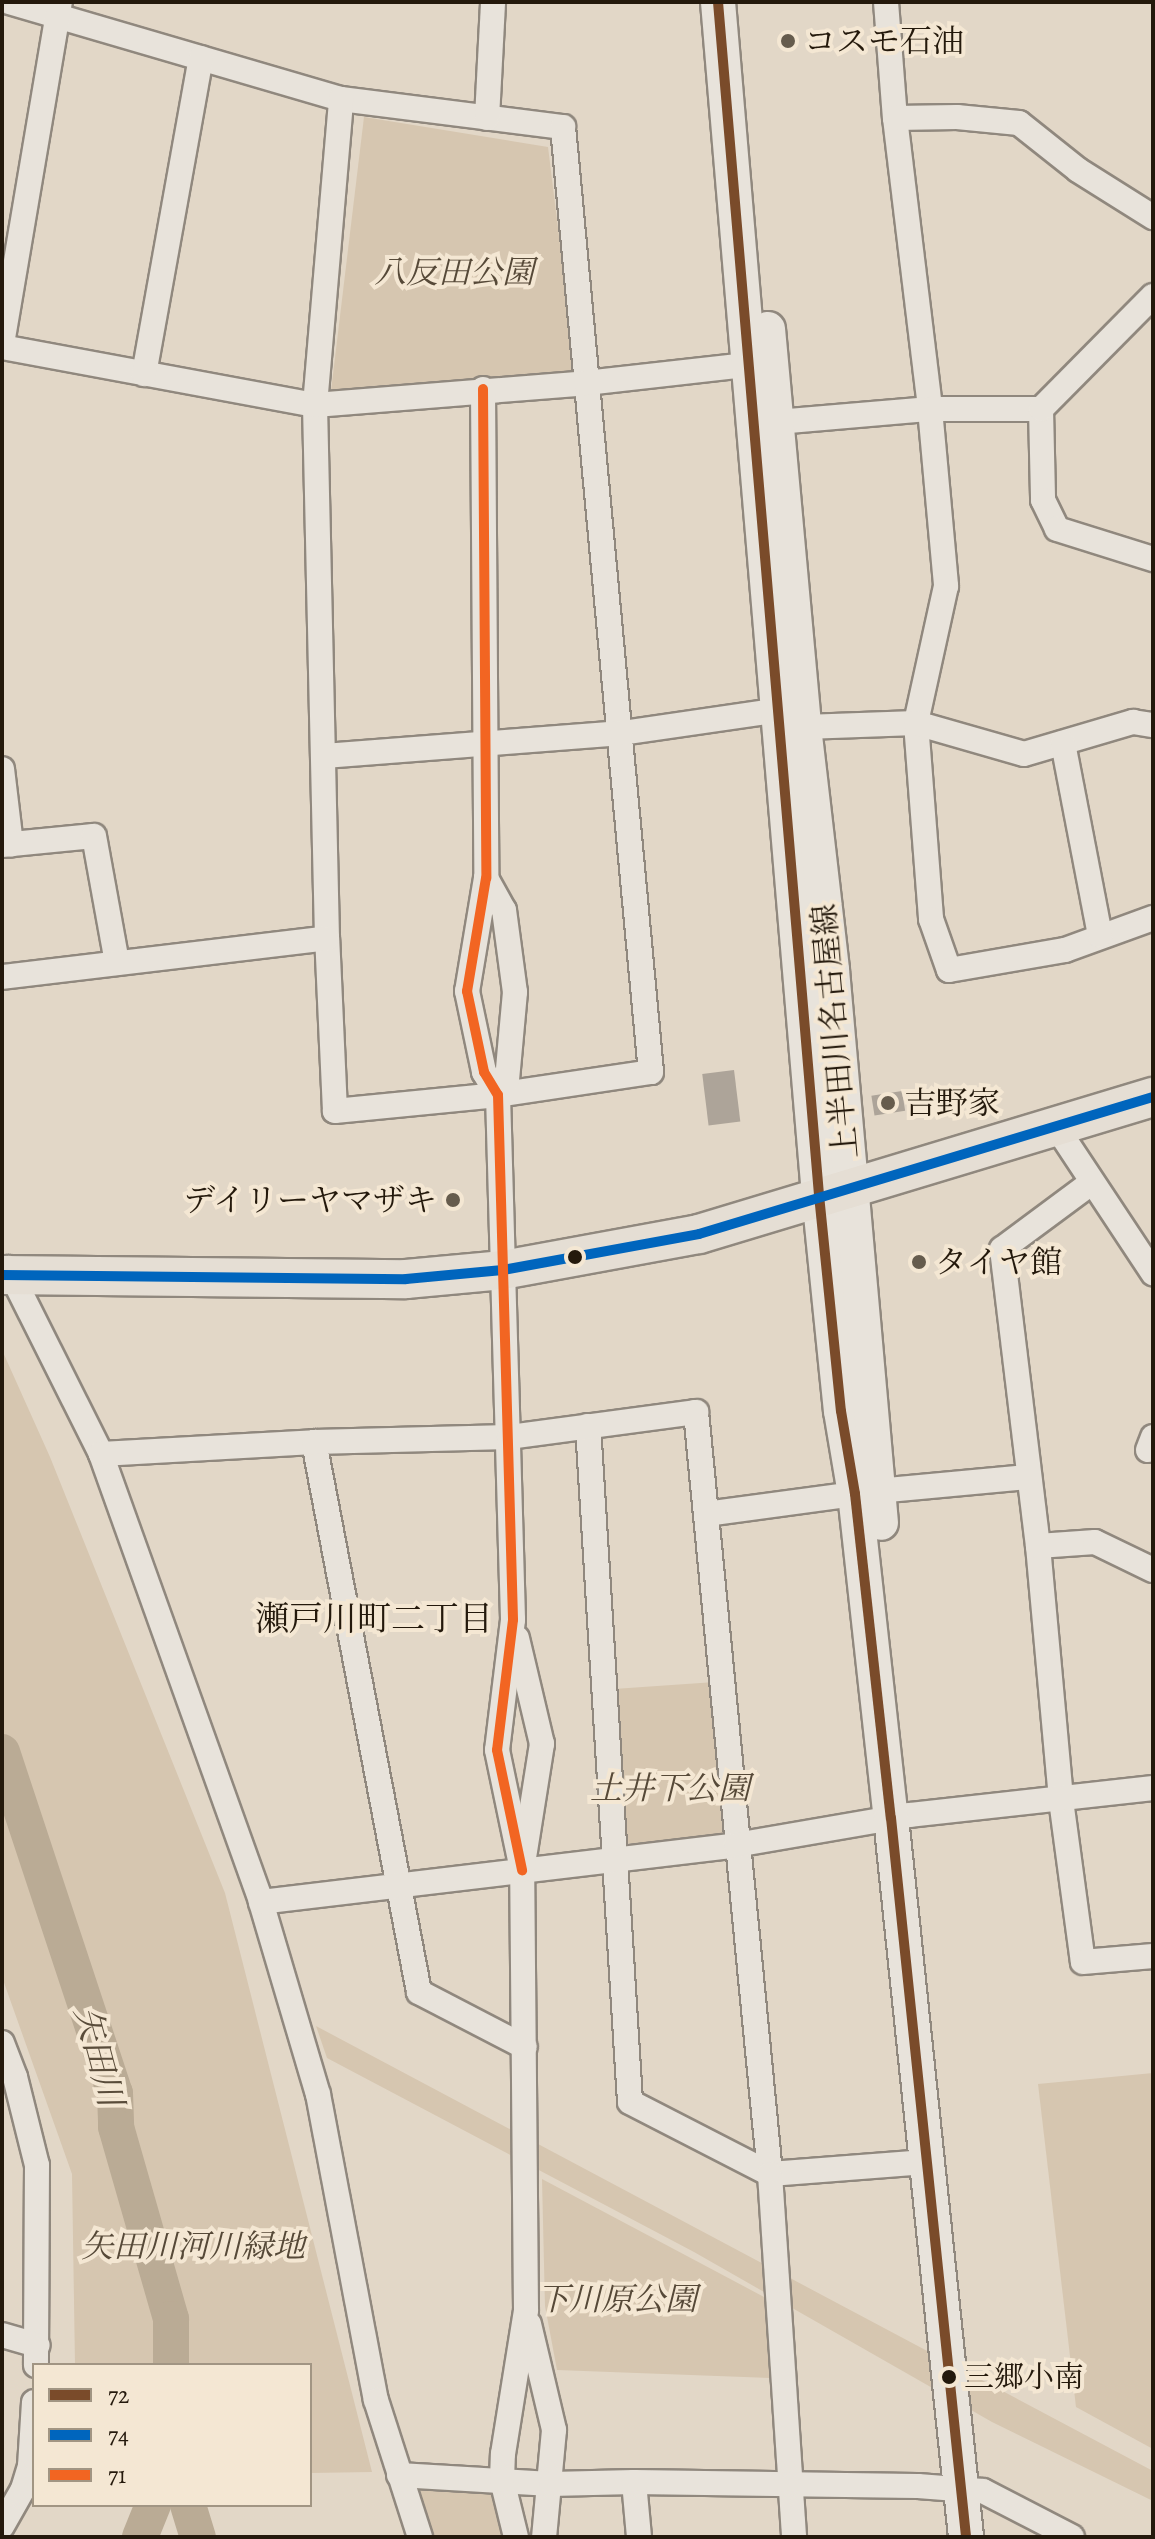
<!DOCTYPE html>
<html>
<head>
<meta charset="utf-8">
<style>
	body { margin:0 }
	#map { position:relative; width:1155px; height:2539px; overflow:hidden; background:#e2d7c7; font-family:Alegreya,"Noto Serif JP",serif }
	div>[style] { position:absolute }
	[style*='--x'] { left:calc(var(--x)*1px); top:calc(var(--y)*1px); width:calc(var(--w)*1px); rotate:calc(var(--a)*1deg) }
	.green>* { inset:0; background:#d6c6b0; transform-origin:0 0 }
	.river>* { height:36px; margin:-18px; padding:0 18px; transform-origin:18px; border-radius:18px; background:#baab95 }
	.building>* { inset:0; background:#ada499; transform-origin:0 0 }
	.roads { filter:drop-shadow(2px 0 #90887e) drop-shadow(-2px 0 #90887e) drop-shadow(0 2px #90887e) drop-shadow(0 -2px #90887e) }
	.street>* { height:24px; margin:-12px; padding:0 12px; transform-origin:12px; border-radius:12px; background:#e8e3db }
	.secondary>* { height:34px; margin:-17px; padding:0 17px; transform-origin:17px; border-radius:17px; background:#e8e3db }
	.primary>* { height:38px; margin:-19px; padding:0 19px; transform-origin:19px; border-radius:19px; background:#e5ded4 }
	.bus-1>* { height:10px; margin:-5px; padding:0 5px; transform-origin:5px; border-radius:5px; background:#7a4b2a }
	.bus-2>* { height:10px; margin:-5px; padding:0 5px; transform-origin:5px; border-radius:5px; background:#0065bd }
	.bus-3>* { height:10px; margin:-5px; padding:0 5px; transform-origin:5px; border-radius:5px; background:#f26522 }
	.dots>* { width:22px; height:22px; translate:-50% -50%; box-sizing:border-box; border:4px solid #f4e7d3; border-radius:50% }
	span { translate:-50% -50%; white-space:nowrap; text-align:center; line-height:1.15; -webkit-text-stroke:8px #f4e7d3; paint-order:stroke }
	.bus-label { font-size:30px; color:#24190c }
	.left { translate:0 -50%; text-align:left }
	.poi-label { font-size:32px; color:#24190c }
	.right { translate:-100% -50%; text-align:right }
	.park-label { font-size:32px; color:#564938; font-style:italic }
	.street-label { font-size:32px; color:#24190c }
	.neighbourhood-label { font-size:34px; color:#24190c }
	.water-label { font-size:34px; color:#594c3a; font-style:italic }
	.frame { position:absolute; inset:0; border:4px solid #24190c; pointer-events:none }
	.legend { position:absolute; left:32px; top:2363px; width:280px; height:144px; box-sizing:border-box; background:#f4e7d3; border:2px solid #a19583; margin:0; padding:10px 14px; list-style:none; font-size:24px; color:#24190c }
	.legend li { display:flex; align-items:center; gap:16px; height:40px }
	.legend b { width:40px; border:2px solid #a19583 }
</style>
</head>
<body>
<div id="map">
	<div class="green">
		<div style="clip-path:polygon(364px 117px,548px 147px,576px 374px,331px 391px)"></div>
		<div style="clip-path:polygon(2px 1350px,50px 1457px,225px 1893px,372px 2472px,310px 2473px,310px 2365px,75px 2365px,72px 2174px,2px 1977px)"></div>
		<div style="left:715px;top:1682px;width:155px;height:105px;rotate:86deg"></div>
		<div style="clip-path:polygon(316px 2026px,1153px 2471px,1153px 2501px,992px 2422px,694px 2252px,327px 2058px)"></div>
		<div style="clip-path:polygon(1153px 2073px,1153px 2449px,1076px 2407px,1038px 2084px)"></div>
		<div style="clip-path:polygon(542px 2179px,766px 2298px,771px 2378px,557px 2370px,545px 2306px)"></div>
		<div style="clip-path:polygon(414px 2487px,493px 2490px,506px 2537px,434px 2537px)"></div>
	</div>
	<div class="river">
		<div style="--x:2;--y:1752;--w:359;--a:71.7"></div>
		<div style="--x:115;--y:2093;--w:34;--a:88"></div>
		<div style="--x:116;--y:2127;--w:200;--a:74"></div>
		<div style="--x:171;--y:2319;--w:46;--a:90"></div>
		<div style="--x:188;--y:2505;--w:34;--a:73"></div>
		<div style="--x:140;--y:2537;--w:35;--a:-68"></div>
	</div>
	<div class="building">
		<div style="left:734px;top:1070px;width:52px;height:32px;rotate:83deg"></div>
		<div style="left:902px;top:1091px;width:20px;height:31px;rotate:81deg"></div>
	</div>
	<div class="roads">
		<div class="street">
			<div style="--x:9;--y:2;--w:346;--a:16.3"></div>
			<div style="--x:341;--y:99;--w:224;--a:7.2"></div>
			<div style="--x:563;--y:127;--w:949;--a:84.68"></div>
			<div style="--x:651;--y:1072;--w:155;--a:171.5"></div>
			<div style="--x:498;--y:1095;--w:164;--a:174.4"></div>
			<div style="--x:335;--y:1111;--w:173;--a:-92.6"></div>
			<div style="--x:327;--y:938;--w:533;--a:-91.29"></div>
			<div style="--x:315;--y:405;--w:307;--a:-85.1"></div>
			<div style="--x:886;--y:2;--w:116;--a:85.6"></div>
			<div style="--x:895;--y:118;--w:293;--a:83.1"></div>
			<div style="--x:930;--y:409;--w:178;--a:84.8"></div>
			<div style="--x:946;--y:586;--w:140;--a:102.4"></div>
			<div style="--x:916;--y:723;--w:197;--a:85.6"></div>
			<div style="--x:931;--y:919;--w:54;--a:70.6"></div>
			<div style="--x:949;--y:970;--w:118;--a:-9.8"></div>
			<div style="--x:1065;--y:950;--w:94;--a:-20"></div>
			<div style="--x:487;--y:118;--w:116;--a:-87"></div>
			<div style="--x:895;--y:118;--w:62;--a:-0.9"></div>
			<div style="--x:957;--y:117;--w:62;--a:5.5"></div>
			<div style="--x:1019;--y:123;--w:75;--a:38.5"></div>
			<div style="--x:1078;--y:170;--w:89;--a:32.1"></div>
			<div style="--x:2;--y:344;--w:347;--a:-80.4"></div>
			<div style="--x:2;--y:347;--w:318;--a:10.5"></div>
			<div style="--x:315;--y:405;--w:272;--a:-4.6"></div>
			<div style="--x:586;--y:383;--w:180;--a:-6.4"></div>
			<div style="--x:144;--y:374;--w:321;--a:-79.8"></div>
			<div style="--x:483;--y:389;--w:489;--a:89.6"></div>
			<div style="--x:486;--y:878;--w:115;--a:99.5"></div>
			<div style="--x:467;--y:991;--w:83;--a:78.1"></div>
			<div style="--x:484;--y:1072;--w:27;--a:59"></div>
			<div style="--x:498;--y:1095;--w:525;--a:88.36"></div>
			<div style="--x:513;--y:1620;--w:131;--a:97"></div>
			<div style="--x:497;--y:1750;--w:123;--a:78.2"></div>
			<div style="--x:1041;--y:409;--w:91;--a:88.7"></div>
			<div style="--x:1043;--y:500;--w:32;--a:64"></div>
			<div style="--x:1057;--y:529;--w:101;--a:17.4"></div>
			<div style="--x:777;--y:422;--w:154;--a:-4.9"></div>
			<div style="--x:930;--y:409;--w:111;--a:0"></div>
			<div style="--x:1041;--y:409;--w:159;--a:-45.3"></div>
			<div style="--x:804;--y:727;--w:112;--a:-2"></div>
			<div style="--x:916;--y:723;--w:112;--a:16"></div>
			<div style="--x:1024;--y:754;--w:114;--a:-16.4"></div>
			<div style="--x:1133;--y:722;--w:20;--a:9"></div>
			<div style="--x:1063;--y:743;--w:196;--a:79.1"></div>
			<div style="--x:324;--y:756;--w:299;--a:-4.4"></div>
			<div style="--x:622;--y:733;--w:159;--a:-8.3"></div>
			<div style="--x:2;--y:769;--w:76;--a:83.2"></div>
			<div style="--x:2;--y:845;--w:92;--a:-5.6"></div>
			<div style="--x:94;--y:836;--w:129;--a:79.7"></div>
			<div style="--x:486;--y:878;--w:37;--a:61"></div>
			<div style="--x:504;--y:910;--w:83;--a:82.4"></div>
			<div style="--x:515;--y:992;--w:88;--a:95.2"></div>
			<div style="--x:507;--y:1080;--w:17;--a:121"></div>
			<div style="--x:2;--y:977;--w:327;--a:-6.8"></div>
			<div style="--x:1055;--y:1125;--w:178;--a:56.5"></div>
			<div style="--x:1091;--y:1183;--w:111;--a:143.4"></div>
			<div style="--x:1002;--y:1249;--w:299;--a:83.1"></div>
			<div style="--x:1038;--y:1546;--w:255;--a:84.8"></div>
			<div style="--x:1061;--y:1800;--w:163;--a:82.3"></div>
			<div style="--x:1083;--y:1962;--w:70;--a:-4.9"></div>
			<div style="--x:8;--y:1268;--w:208;--a:63.4"></div>
			<div style="--x:101;--y:1454;--w:476;--a:70.3"></div>
			<div style="--x:261;--y:1902;--w:200;--a:73.5"></div>
			<div style="--x:318;--y:2094;--w:311;--a:79.3"></div>
			<div style="--x:376;--y:2400;--w:144;--a:72.2"></div>
			<div style="--x:588;--y:1426;--w:677;--a:86.44"></div>
			<div style="--x:630;--y:2102;--w:157;--a:27.2"></div>
			<div style="--x:770;--y:2174;--w:156;--a:-4.4"></div>
			<div style="--x:314;--y:1442;--w:560;--a:79.19"></div>
			<div style="--x:419;--y:1992;--w:119;--a:27.4"></div>
			<div style="--x:1148;--y:1450;--w:14;--a:-69"></div>
			<div style="--x:101;--y:1454;--w:213;--a:-3.2"></div>
			<div style="--x:314;--y:1442;--w:195;--a:-1.5"></div>
			<div style="--x:509;--y:1437;--w:189;--a:-7.6"></div>
			<div style="--x:696;--y:1412;--w:766;--a:84.45"></div>
			<div style="--x:770;--y:2174;--w:364;--a:86.2"></div>
			<div style="--x:706;--y:1514;--w:173;--a:-7.7"></div>
			<div style="--x:877;--y:1491;--w:151;--a:-5.3"></div>
			<div style="--x:1038;--y:1546;--w:57;--a:-4"></div>
			<div style="--x:1095;--y:1542;--w:64;--a:25.8"></div>
			<div style="--x:261;--y:1902;--w:478;--a:-6.8"></div>
			<div style="--x:736;--y:1845;--w:176;--a:-9.8"></div>
			<div style="--x:909;--y:1815;--w:245;--a:-6.3"></div>
			<div style="--x:2;--y:2043;--w:36;--a:69"></div>
			<div style="--x:15;--y:2077;--w:91;--a:76"></div>
			<div style="--x:37;--y:2165;--w:200;--a:90.3"></div>
			<div style="--x:529;--y:2324;--w:109;--a:76.7"></div>
			<div style="--x:554;--y:2430;--w:107;--a:95.3"></div>
			<div style="--x:2;--y:2335;--w:37;--a:16"></div>
			<div style="--x:399;--y:2475;--w:152;--a:3.4"></div>
			<div style="--x:551;--y:2484;--w:83;--a:-1.4"></div>
			<div style="--x:634;--y:2482;--w:284;--a:0.8"></div>
			<div style="--x:918;--y:2486;--w:65;--a:4.4"></div>
			<div style="--x:983;--y:2491;--w:100;--a:27.3"></div>
			<div style="--x:634;--y:2482;--w:55;--a:84.8"></div>
			<div style="--x:2;--y:2526;--w:43;--a:-60.4"></div>
			<div style="--x:23;--y:2489;--w:24;--a:-73"></div>
			<div style="--x:30;--y:2466;--w:64;--a:-86.4"></div>
			<div style="--x:516;--y:2537;--w:59;--a:-103.8"></div>
			<div style="--x:502;--y:2480;--w:26;--a:-88"></div>
			<div style="--x:503;--y:2454;--w:146;--a:-80.9"></div>
			<div style="--x:526;--y:2310;--w:440;--a:-90.5"></div>
			<div style="--x:522;--y:1870;--w:128;--a:-81"></div>
			<div style="--x:542;--y:1744;--w:109;--a:-103.3"></div>
		</div>
		<div class="secondary">
			<div style="--x:718;--y:2;--w:1197;--a:85.16"></div>
			<div style="--x:819;--y:1195;--w:217;--a:84.2"></div>
			<div style="--x:841;--y:1411;--w:84;--a:80.4"></div>
			<div style="--x:855;--y:1494;--w:326;--a:83.7"></div>
			<div style="--x:891;--y:1818;--w:723;--a:84.04"></div>
			<div style="--x:768;--y:329;--w:400;--a:84.8"></div>
			<div style="--x:804;--y:727;--w:245;--a:83.4"></div>
			<div style="--x:832;--y:970;--w:555;--a:84.94"></div>
		</div>
		<div class="primary">
			<div style="--x:2;--y:1275;--w:404;--a:0.6"></div>
			<div style="--x:406;--y:1279;--w:97;--a:-5.3"></div>
			<div style="--x:503;--y:1270;--w:199;--a:-10.4"></div>
			<div style="--x:699;--y:1234;--w:474;--a:-16.8"></div>
		</div>
	</div>
	<div class="bus-1">
		<div style="--x:718;--y:2;--w:1197;--a:85.16"></div>
		<div style="--x:819;--y:1195;--w:217;--a:84.2"></div>
		<div style="--x:841;--y:1411;--w:84;--a:80.4"></div>
		<div style="--x:855;--y:1494;--w:326;--a:83.7"></div>
		<div style="--x:891;--y:1818;--w:723;--a:84.04"></div>
	</div>
	<div class="bus-2">
		<div style="--x:2;--y:1275;--w:404;--a:0.6"></div>
		<div style="--x:406;--y:1279;--w:97;--a:-5.3"></div>
		<div style="--x:503;--y:1270;--w:199;--a:-10.4"></div>
		<div style="--x:699;--y:1234;--w:474;--a:-16.8"></div>
	</div>
	<div class="bus-3">
		<div style="--x:483;--y:389;--w:489;--a:89.6"></div>
		<div style="--x:486;--y:878;--w:115;--a:99.5"></div>
		<div style="--x:467;--y:991;--w:83;--a:78.1"></div>
		<div style="--x:484;--y:1072;--w:27;--a:59"></div>
		<div style="--x:498;--y:1095;--w:525;--a:88.36"></div>
		<div style="--x:513;--y:1620;--w:131;--a:97"></div>
		<div style="--x:497;--y:1750;--w:123;--a:78.2"></div>
	</div>
	<div class="dots">
		<div style="left:788px;top:41px;background:#665c4d"></div>
		<div style="left:888px;top:1103px;background:#665c4d"></div>
		<div style="left:453px;top:1200px;background:#665c4d"></div>
		<div style="left:575px;top:1257px;background:#24190c"></div>
		<div style="left:919px;top:1262px;background:#665c4d"></div>
		<div style="left:949px;top:2377px;background:#24190c"></div>
	</div>
	<div class="bus-label">
		<span class="left" style="left:964px;top:2377px">三郷小南</span>
	</div>
	<div class="poi-label">
		<span class="left" style="left:804px;top:41px">コスモ石油</span>
		<span class="left" style="left:904px;top:1103px">吉野家</span>
		<span class="right" style="left:437px;top:1200px">デイリーヤマザキ</span>
		<span class="left" style="left:935px;top:1262px">タイヤ館</span>
	</div>
	<div class="park-label">
		<span style="left:454px;top:272px">八反田公園</span>
		<span style="left:670px;top:1788px">土井下公園</span>
		<span style="left:193px;top:2246px">矢田川河川緑地</span>
		<span style="left:617px;top:2299px">下川原公園</span>
	</div>
	<div class="street-label">
		<span style="left:835px;top:1031px;rotate:-95deg">上半田川名古屋線</span>
	</div>
	<div class="neighbourhood-label">
		<span style="left:374px;top:1619px">瀬戸川町二丁目</span>
	</div>
	<div class="water-label">
		<span style="left:99px;top:2056px;rotate:75deg">矢田川</span>
	</div>
	<div class="frame"></div>
	<ul class="legend">
	<li><b style="height:10px;background:#7a4b2a"></b>72</li>
	<li><b style="height:10px;background:#0065bd"></b>74</li>
	<li><b style="height:10px;background:#f26522"></b>71</li>
	</ul>
</div>
</body>
</html>
